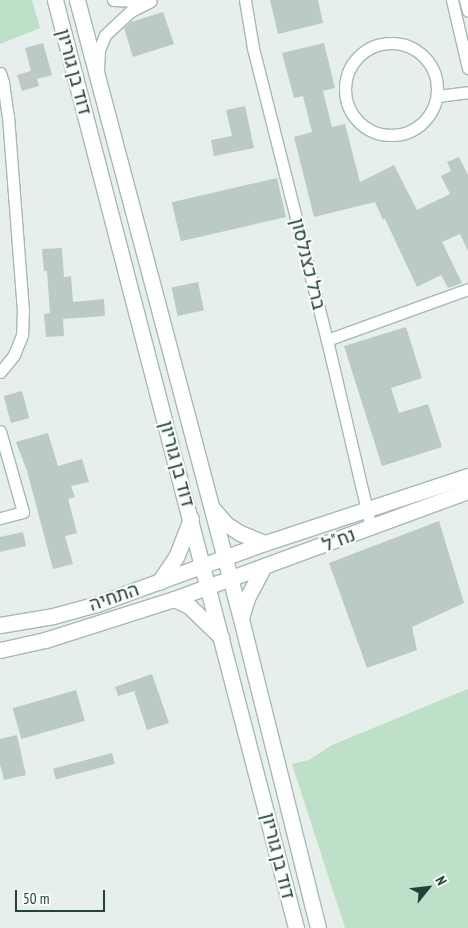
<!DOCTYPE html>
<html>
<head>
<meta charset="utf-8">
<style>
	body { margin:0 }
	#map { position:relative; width:468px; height:928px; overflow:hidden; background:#e6efeb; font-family:"PT Sans Narrow",Heebo,sans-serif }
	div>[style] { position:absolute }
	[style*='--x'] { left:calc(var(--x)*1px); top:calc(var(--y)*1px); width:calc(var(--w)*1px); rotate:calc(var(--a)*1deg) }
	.green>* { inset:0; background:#bfe0c8 }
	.building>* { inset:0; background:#bbcac4; transform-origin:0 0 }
	.roads { filter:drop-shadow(1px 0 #a8b8b2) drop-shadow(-1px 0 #a8b8b2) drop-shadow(0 1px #a8b8b2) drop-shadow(0 -1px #a8b8b2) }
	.minor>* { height:11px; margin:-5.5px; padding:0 5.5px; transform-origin:5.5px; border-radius:5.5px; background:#fff }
	.minor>.ring { margin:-5.5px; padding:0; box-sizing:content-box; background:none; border:11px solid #fff; border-radius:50% }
	.tertiary>* { height:15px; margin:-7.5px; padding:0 7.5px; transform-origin:7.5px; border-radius:7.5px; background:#fff }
	.secondary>* { height:15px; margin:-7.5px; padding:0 7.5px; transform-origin:7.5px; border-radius:7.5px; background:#fff }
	span { translate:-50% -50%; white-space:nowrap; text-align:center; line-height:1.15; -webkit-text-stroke:4.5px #f7fbf9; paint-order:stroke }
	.street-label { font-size:19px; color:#24423a }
	.north { position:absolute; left:403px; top:863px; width:50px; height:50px; -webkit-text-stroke:4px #f7fbf9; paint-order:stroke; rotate:61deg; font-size:14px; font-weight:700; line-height:20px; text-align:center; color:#24423a }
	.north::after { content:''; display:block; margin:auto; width:18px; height:22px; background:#24423a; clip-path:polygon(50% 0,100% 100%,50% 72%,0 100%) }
	.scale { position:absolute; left:15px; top:890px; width:90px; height:22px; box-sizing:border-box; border:2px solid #24423a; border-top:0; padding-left:6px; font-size:15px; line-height:18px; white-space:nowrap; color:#24423a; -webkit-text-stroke:4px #f7fbf9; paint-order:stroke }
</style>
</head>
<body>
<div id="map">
	<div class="green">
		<div style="clip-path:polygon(0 0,32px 0,40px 28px,0 44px)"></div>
		<div style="clip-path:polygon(468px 689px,468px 928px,345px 928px,292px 764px,309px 760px,332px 745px)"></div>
	</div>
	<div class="building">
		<div style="clip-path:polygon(270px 0,318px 0,323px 23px,278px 34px)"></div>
		<div style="clip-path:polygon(163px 12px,174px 44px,133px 57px,124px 28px,131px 22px)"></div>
		<div style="clip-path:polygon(43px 43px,52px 75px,37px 79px,39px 86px,22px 91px,17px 75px,31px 71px,25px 48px)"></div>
		<div style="clip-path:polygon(324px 43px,335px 88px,323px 91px,332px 127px,345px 124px,360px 182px,394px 165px,417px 210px,450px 194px,441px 176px,451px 171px,447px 162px,459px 157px,468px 175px,468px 251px,460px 234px,442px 242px,462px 283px,448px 288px,441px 275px,417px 287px,385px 219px,383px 220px,375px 202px,314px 217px,294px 137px,312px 132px,303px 96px,294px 98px,282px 53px)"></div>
		<div style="clip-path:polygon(245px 106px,254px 148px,214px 156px,211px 140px,232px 136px,226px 110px)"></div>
		<div style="left:277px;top:178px;width:40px;height:108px;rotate:77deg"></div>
		<div style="clip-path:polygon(62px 248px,64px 277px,71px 276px,73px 302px,104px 299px,105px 316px,63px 319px,64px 336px,46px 337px,44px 314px,50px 313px,47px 271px,44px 271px,42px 249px)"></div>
		<div style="left:198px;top:282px;width:29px;height:27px;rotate:78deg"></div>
		<div style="clip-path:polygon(406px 327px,422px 378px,391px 388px,399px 413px,428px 404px,442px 447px,382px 466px,344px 346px)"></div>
		<div style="left:22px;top:391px;width:28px;height:19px;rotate:75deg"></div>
		<div style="clip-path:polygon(48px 433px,58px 466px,82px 459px,89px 482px,71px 486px,75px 497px,68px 499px,77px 533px,65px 536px,73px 564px,53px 569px,27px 471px,16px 442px)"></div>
		<div style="clip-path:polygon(439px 521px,464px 603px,412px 627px,417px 650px,367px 668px,329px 563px)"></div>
		<div style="clip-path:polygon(23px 532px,26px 546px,0 552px,0 537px)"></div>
		<div style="clip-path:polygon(152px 674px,169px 723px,147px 730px,134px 691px,118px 696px,115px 687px)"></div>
		<div style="left:76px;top:690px;width:32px;height:66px;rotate:74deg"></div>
		<div style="clip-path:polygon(17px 735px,26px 775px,4px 780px,0 764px,0 739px)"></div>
		<div style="left:112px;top:753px;width:11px;height:61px;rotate:75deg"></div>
	</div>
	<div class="roads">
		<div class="minor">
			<div style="--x:113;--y:0;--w:35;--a:2"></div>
			<div style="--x:245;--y:0;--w:49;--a:80.5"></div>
			<div style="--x:253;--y:48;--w:301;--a:75.8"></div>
			<div style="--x:327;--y:340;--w:192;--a:76.8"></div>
			<div style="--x:452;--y:0;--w:70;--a:76.8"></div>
			<div style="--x:465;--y:0;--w:11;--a:75"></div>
			<div class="ring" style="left:345px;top:43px;width:81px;height:81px"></div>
			<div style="--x:98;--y:69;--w:19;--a:-87"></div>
			<div style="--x:99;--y:50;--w:16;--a:-68"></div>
			<div style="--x:105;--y:35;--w:35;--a:-43"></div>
			<div style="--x:131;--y:11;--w:22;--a:-27"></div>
			<div style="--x:0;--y:73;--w:9;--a:72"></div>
			<div style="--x:3;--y:82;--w:34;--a:82"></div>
			<div style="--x:8;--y:116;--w:194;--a:85.6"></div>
			<div style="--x:23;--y:309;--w:26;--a:92"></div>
			<div style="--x:22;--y:335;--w:22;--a:112"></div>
			<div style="--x:14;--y:355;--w:22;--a:129"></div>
			<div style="--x:437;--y:96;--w:31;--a:-7"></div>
			<div style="--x:327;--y:340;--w:150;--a:-19.9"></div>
			<div style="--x:0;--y:431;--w:84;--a:74.1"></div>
			<div style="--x:23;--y:512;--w:24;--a:165"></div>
		</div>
		<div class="tertiary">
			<div style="--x:0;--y:625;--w:54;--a:-9.6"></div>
			<div style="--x:53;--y:616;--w:46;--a:-15.3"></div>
			<div style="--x:97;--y:604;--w:179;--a:-20"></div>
			<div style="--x:265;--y:543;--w:214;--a:-18.3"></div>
			<div style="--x:0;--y:650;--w:46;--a:-12.5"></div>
			<div style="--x:45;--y:640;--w:135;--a:-17.6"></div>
			<div style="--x:174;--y:599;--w:313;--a:-20.2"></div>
		</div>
		<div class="secondary">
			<div style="--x:55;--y:0;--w:959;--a:75.44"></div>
			<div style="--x:77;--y:0;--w:640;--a:75.16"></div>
			<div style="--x:241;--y:619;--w:318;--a:76"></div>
			<div style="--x:213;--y:509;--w:20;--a:49"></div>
			<div style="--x:226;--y:524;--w:17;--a:33"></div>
			<div style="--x:240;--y:533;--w:27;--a:22"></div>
			<div style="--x:159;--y:582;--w:32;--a:-56"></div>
			<div style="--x:177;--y:555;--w:39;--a:-69"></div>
			<div style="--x:174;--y:599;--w:17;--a:25"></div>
			<div style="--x:189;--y:606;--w:45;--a:44.1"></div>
			<div style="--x:241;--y:618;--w:21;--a:-73"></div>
			<div style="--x:247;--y:598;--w:34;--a:-62"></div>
		</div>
	</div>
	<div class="street-label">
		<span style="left:74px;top:72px;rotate:75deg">דוד בן גוריון</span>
		<span style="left:308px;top:264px;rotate:76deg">ברל כצנלסון</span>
		<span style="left:177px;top:464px;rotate:75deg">דוד בן גוריון</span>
		<span style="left:339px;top:540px;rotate:-21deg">נח"ל</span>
		<span style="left:114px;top:597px;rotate:-19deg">התחיה</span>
		<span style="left:278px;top:856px;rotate:76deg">דוד בן גוריון</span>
	</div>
	<div class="north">N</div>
	<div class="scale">50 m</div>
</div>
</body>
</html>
